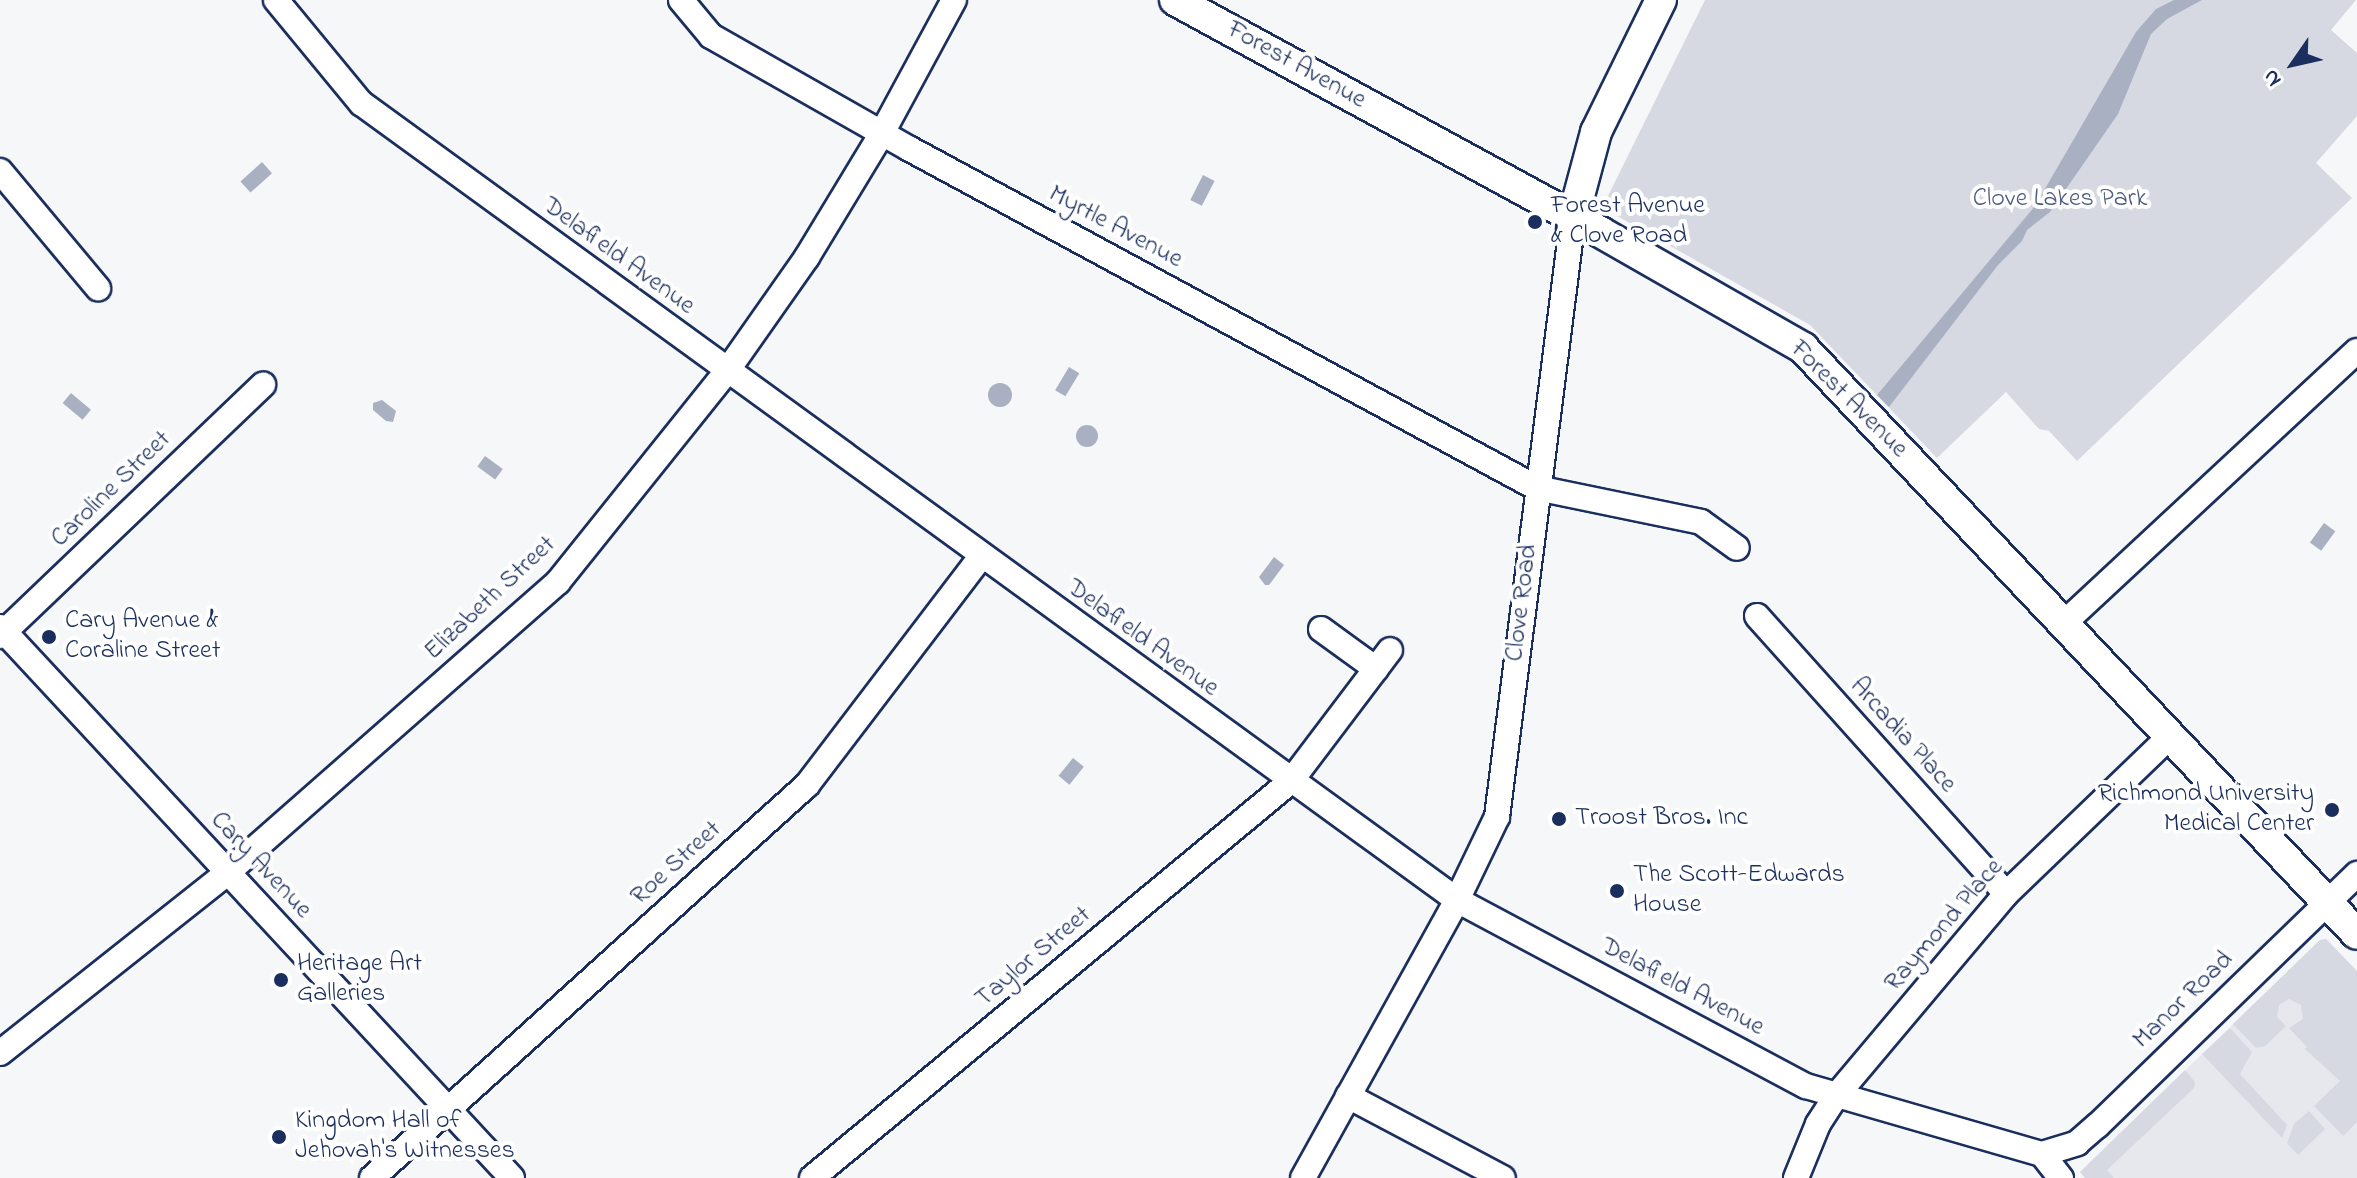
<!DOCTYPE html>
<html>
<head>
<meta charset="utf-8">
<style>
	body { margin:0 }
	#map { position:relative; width:2357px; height:1178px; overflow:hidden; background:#f6f7f9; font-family:"Indie Flower",sans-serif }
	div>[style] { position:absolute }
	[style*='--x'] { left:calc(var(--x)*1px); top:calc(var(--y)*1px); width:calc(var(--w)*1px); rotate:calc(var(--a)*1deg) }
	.built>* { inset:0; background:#e6e8ee }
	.green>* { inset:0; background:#d6d9e2 }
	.water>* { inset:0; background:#a9b0c1; transform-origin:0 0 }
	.round { border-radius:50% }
	.roads { filter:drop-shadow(2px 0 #1b2f5e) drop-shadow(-2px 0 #1b2f5e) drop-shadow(0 2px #1b2f5e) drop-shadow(0 -2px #1b2f5e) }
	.minor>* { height:24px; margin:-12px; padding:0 12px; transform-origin:12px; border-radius:12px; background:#fff }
	.major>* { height:30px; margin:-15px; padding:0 15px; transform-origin:15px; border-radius:15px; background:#fff }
	.dots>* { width:22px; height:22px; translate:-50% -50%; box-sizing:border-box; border:4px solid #fff; border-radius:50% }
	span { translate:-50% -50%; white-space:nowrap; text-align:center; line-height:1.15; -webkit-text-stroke:8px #fff; paint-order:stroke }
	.street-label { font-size:26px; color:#1b2f5e }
	.park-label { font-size:26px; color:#4a5a7f }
	.poi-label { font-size:26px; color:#1b2f5e }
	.left { translate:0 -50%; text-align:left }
	.right { translate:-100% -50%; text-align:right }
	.north { position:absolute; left:2253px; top:24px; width:80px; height:80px; -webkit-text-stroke:6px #fff; paint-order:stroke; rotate:236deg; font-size:22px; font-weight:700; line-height:32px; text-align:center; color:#1b2f5e }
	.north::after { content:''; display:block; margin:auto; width:28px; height:36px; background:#1b2f5e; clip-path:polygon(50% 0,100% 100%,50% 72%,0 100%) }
</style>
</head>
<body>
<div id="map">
	<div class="built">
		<div style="clip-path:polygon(2326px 939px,2357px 971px,2357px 1178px,2085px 1178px,2080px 1172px,2320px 940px)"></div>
	</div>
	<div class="green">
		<div style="clip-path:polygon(1705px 0,2356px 0,2331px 30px,2357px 53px,2357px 116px,2316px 163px,2352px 198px,2077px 461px,2049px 431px,2039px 429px,2006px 392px,1937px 458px,1810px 325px,1612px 213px,1607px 198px)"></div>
		<div style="clip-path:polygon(2326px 939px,2357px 971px,2357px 1122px,2343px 1136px,2314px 1106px,2340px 1081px,2305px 1049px,2307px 1047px,2289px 1028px,2303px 1019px,2301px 1005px,2289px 999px,2279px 1005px,2277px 1017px,2286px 1026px,2265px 1046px,2256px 1048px,2233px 1024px,2320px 940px)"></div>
		<div style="clip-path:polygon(2230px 1028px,2252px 1052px,2240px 1074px,2287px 1125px,2282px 1138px,2202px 1054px)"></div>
		<div style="clip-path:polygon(2185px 1070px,2195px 1082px,2194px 1088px,2107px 1170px,2114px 1178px,2085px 1178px,2080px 1172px)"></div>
		<div style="clip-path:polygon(2309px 1111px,2325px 1129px,2298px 1155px,2287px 1143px,2294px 1124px)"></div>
	</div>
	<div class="water">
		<div style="clip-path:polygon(2174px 0,2202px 0,2167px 19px,2151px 34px,2118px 114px,2050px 212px,2027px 230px,2022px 241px,1998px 265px,1889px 407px,1877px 395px,2035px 206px,2136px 32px,2156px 9px)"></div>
		<div style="left:262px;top:162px;width:15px;height:29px;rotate:48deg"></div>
		<div style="left:1203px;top:175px;width:13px;height:28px;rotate:27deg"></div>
		<div style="left:1069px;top:367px;width:12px;height:27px;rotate:31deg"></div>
		<div class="round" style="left:988px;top:383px;width:24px;height:24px"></div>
		<div style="left:71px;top:393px;width:26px;height:13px;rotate:40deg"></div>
		<div style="clip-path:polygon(382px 400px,396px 411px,393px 422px,386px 421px,373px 410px,373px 403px)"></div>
		<div class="round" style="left:1076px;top:425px;width:22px;height:22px"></div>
		<div style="left:485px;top:456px;width:22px;height:13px;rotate:36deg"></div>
		<div style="left:2324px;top:523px;width:14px;height:24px;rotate:36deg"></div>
		<div style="clip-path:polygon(1274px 557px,1284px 565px,1269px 585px,1265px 585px,1259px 577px)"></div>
		<div style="left:1073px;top:758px;width:14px;height:23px;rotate:39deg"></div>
	</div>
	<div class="roads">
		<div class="minor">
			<div style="--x:276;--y:0;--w:134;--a:50.5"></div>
			<div style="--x:361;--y:103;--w:1355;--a:36.02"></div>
			<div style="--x:1457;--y:900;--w:395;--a:28.1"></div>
			<div style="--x:1806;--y:1086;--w:246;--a:16.1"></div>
			<div style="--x:2042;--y:1154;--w:31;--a:52"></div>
			<div style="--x:681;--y:0;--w:47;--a:50.2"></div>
			<div style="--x:711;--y:36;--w:229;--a:29.6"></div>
			<div style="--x:910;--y:149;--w:713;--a:28.4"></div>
			<div style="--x:1537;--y:488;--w:167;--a:11.7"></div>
			<div style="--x:1701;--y:522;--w:44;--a:35.8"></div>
			<div style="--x:0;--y:171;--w:153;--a:50.1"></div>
			<div style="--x:1757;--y:616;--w:373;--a:48.1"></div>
			<div style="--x:2063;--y:624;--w:401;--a:-42.9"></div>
			<div style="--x:0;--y:627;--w:752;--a:47.1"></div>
			<div style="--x:1321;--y:629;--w:68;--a:36"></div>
			<div style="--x:0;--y:636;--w:364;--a:-43.7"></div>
			<div style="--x:0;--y:1053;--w:291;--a:-38.4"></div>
			<div style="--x:228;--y:872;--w:439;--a:-41.3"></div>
			<div style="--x:558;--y:582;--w:270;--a:-51.3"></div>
			<div style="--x:727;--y:371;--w:139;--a:-54.9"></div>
			<div style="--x:807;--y:257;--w:145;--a:-58.8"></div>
			<div style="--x:882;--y:133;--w:151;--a:-61.6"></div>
			<div style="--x:1348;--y:1096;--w:175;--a:27.9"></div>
			<div style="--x:2042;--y:1154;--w:37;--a:-17"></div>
			<div style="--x:2077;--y:1143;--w:28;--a:-41"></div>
			<div style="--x:2098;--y:1125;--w:361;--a:-44.1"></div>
			<div style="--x:372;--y:1178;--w:586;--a:-42.1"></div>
			<div style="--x:807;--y:785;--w:287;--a:-52.7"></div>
			<div style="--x:812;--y:1178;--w:622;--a:-39.65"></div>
			<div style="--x:1291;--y:781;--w:164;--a:-52.9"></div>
			<div style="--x:1303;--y:1178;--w:318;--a:-61"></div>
			<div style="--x:1457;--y:900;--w:92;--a:-64.3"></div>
			<div style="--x:1497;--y:817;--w:604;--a:-82.77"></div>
			<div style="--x:1796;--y:1178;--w:58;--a:-67.8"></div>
			<div style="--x:1818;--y:1124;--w:33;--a:-57"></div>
			<div style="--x:1836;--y:1096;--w:264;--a:-49.9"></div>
			<div style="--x:2006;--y:894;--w:228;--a:-43.9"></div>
		</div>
		<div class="major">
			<div style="--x:1175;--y:0;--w:484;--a:28.6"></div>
			<div style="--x:1600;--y:232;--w:234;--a:29.7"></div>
			<div style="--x:1803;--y:348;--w:806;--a:46.61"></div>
			<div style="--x:1573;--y:218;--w:89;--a:-75"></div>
			<div style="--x:1596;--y:132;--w:147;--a:-63.8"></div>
		</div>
	</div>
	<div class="dots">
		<div style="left:1535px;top:222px;background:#1b2f5e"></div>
		<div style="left:49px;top:637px;background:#1b2f5e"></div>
		<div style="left:2332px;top:810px;background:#1b2f5e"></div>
		<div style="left:1559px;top:819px;background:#1b2f5e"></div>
		<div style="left:1617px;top:891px;background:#1b2f5e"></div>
		<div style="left:281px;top:980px;background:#1b2f5e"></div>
		<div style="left:279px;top:1137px;background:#1b2f5e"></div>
	</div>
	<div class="street-label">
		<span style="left:1296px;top:66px;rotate:29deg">Forest Avenue</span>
		<span style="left:1115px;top:228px;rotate:28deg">Myrtle Avenue</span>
		<span style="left:618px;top:257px;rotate:36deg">Delafield Avenue</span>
		<span style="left:1848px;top:400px;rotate:45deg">Forest Avenue</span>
		<span style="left:112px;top:490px;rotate:-44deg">Caroline Street</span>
		<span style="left:491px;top:599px;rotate:-43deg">Elizabeth Street</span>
		<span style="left:1523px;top:603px;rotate:-83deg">Clove Road</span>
		<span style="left:1142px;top:639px;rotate:36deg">Delafield Avenue</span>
		<span style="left:1902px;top:736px;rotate:48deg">Arcadia Place</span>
		<span style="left:677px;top:864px;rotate:-42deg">Roe Street</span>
		<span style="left:260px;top:866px;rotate:47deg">Cary Avenue</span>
		<span style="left:1945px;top:926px;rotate:-49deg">Raymond Place</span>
		<span style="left:1034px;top:958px;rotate:-40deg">Taylor Street</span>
		<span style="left:1682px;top:988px;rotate:28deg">Delafield Avenue</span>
		<span style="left:2184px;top:1001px;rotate:-44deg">Manor Road</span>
	</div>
	<div class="park-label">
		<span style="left:2060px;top:200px">Clove Lakes Park</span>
	</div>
	<div class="poi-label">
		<span class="left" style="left:1551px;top:222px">Forest Avenue<br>&amp; Clove Road</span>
		<span class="left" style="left:65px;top:637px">Cary Avenue &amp;<br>Coraline Street</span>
		<span class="right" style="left:2314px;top:810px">Richmond University<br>Medical Center</span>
		<span class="left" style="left:1575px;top:819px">Troost Bros. Inc</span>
		<span class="left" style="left:1633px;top:891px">The Scott-Edwards<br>House</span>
		<span class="left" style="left:297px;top:980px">Heritage Art<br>Galleries</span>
		<span class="left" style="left:295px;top:1137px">Kingdom Hall of<br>Jehovah's Witnesses</span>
	</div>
	<div class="north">N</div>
</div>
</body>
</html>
